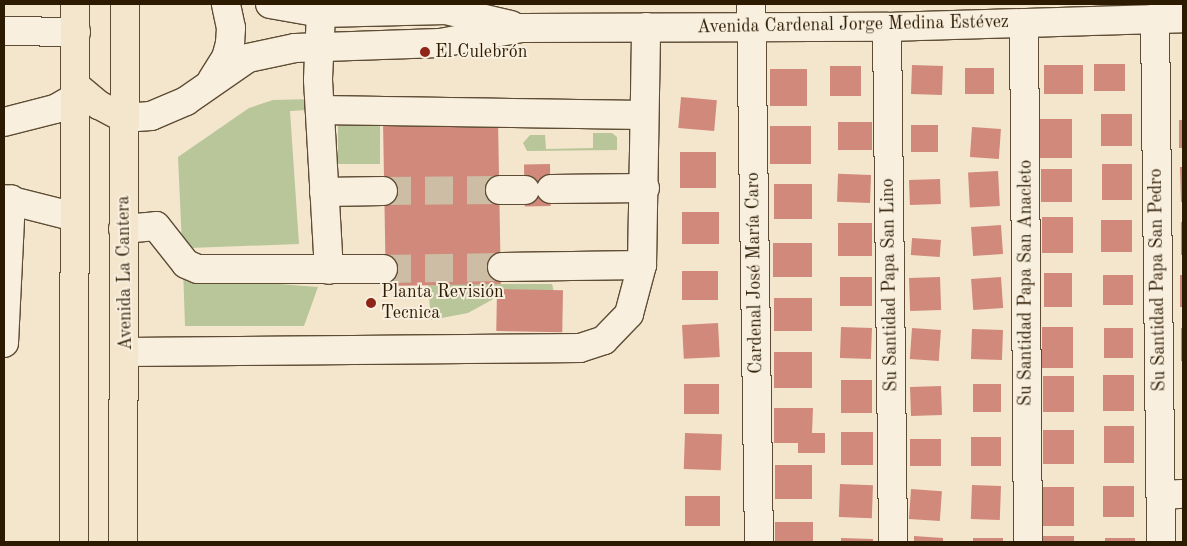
<!DOCTYPE html>
<html>
<head>
<meta charset="utf-8">
<style>
	body { margin:0 }
	#map { position:relative; width:1187px; height:546px; overflow:hidden; background:#f4e6cd; font-family:"Old Standard TT",serif }
	div>[style] { position:absolute }
	[style*='--x'] { left:calc(var(--x)*1px); top:calc(var(--y)*1px); width:calc(var(--w)*1px); rotate:calc(var(--a)*1deg) }
	.green>* { inset:0; background:#b8c69a; transform-origin:0 0 }
	.building>* { inset:0; background:#d0897b; transform-origin:0 0 }
	.minor-tunnel>* { height:28px; margin-top:-14px; transform-origin:0; background:repeating-linear-gradient(90deg,#ccbda4 0 28px,transparent 0 42px) }
	.roads { filter:drop-shadow(1px 0 #5e4d34) drop-shadow(-1px 0 #5e4d34) drop-shadow(0 1px #5e4d34) drop-shadow(0 -1px #5e4d34) }
	.minor>* { height:28px; margin:-14px; padding:0 14px; transform-origin:14px; border-radius:14px; background:#f8efde }
	.highway>* { height:28px; margin:-14px; padding:0 14px; transform-origin:14px; border-radius:14px; background:#f4e6cd }
	.dots>* { width:14px; height:14px; translate:-50% -50%; box-sizing:border-box; border:2px solid #f8efde; border-radius:50% }
	span { translate:-50% -50%; white-space:nowrap; text-align:center; line-height:1.15; -webkit-text-stroke:4px #f8efde; paint-order:stroke }
	.street-label { font-size:18px; color:#2c1a01 }
	.poi-label { font-size:18px; color:#2c1a01 }
	.left { translate:0 -50%; text-align:left }
	.frame { position:absolute; inset:0; border:5px solid #2c1a01; pointer-events:none }
</style>
</head>
<body>
<div id="map">
	<div class="green">
		<div style="clip-path:polygon(314px 99px,307px 110px,290px 111px,299px 244px,189px 248px,182px 245px,178px 157px,249px 108px,273px 100px)"></div>
		<div style="left:338px;top:123px;width:42px;height:41px"></div>
		<div style="clip-path:polygon(593px 133px,612px 133px,617px 137px,617px 150px,527px 151px,523px 143px,530px 135px,545px 135px,546px 149px,593px 148px)"></div>
		<div style="clip-path:polygon(183px 268px,203px 278px,318px 287px,304px 326px,185px 326px)"></div>
		<div style="clip-path:polygon(428px 284px,552px 284px,554px 292px,506px 292px,468px 313px,431px 320px)"></div>
	</div>
	<div class="building">
		<div style="left:1094px;top:64px;width:31px;height:27px"></div>
		<div style="left:912px;top:65px;width:31px;height:29px;rotate:2deg"></div>
		<div style="left:1044px;top:65px;width:39px;height:29px"></div>
		<div style="left:830px;top:66px;width:31px;height:30px"></div>
		<div style="left:965px;top:68px;width:29px;height:26px"></div>
		<div style="left:770px;top:69px;width:37px;height:37px"></div>
		<div style="left:681px;top:97px;width:36px;height:31px;rotate:5deg"></div>
		<div style="left:1101px;top:114px;width:31px;height:32px"></div>
		<div style="left:498px;top:119px;width:165px;height:115px;rotate:89deg"></div>
		<div style="left:1039px;top:119px;width:33px;height:39px"></div>
		<div style="left:1179px;top:120px;width:4px;height:28px"></div>
		<div style="left:872px;top:122px;width:28px;height:34px;rotate:90deg"></div>
		<div style="left:911px;top:125px;width:27px;height:27px"></div>
		<div style="left:770px;top:126px;width:41px;height:38px"></div>
		<div style="left:972px;top:127px;width:29px;height:30px;rotate:4deg"></div>
		<div style="left:680px;top:152px;width:36px;height:36px"></div>
		<div style="left:550px;top:164px;width:42px;height:26px;rotate:89deg"></div>
		<div style="left:1102px;top:164px;width:30px;height:36px"></div>
		<div style="clip-path:polygon(1180px 167px,1183px 167px,1183px 202px,1181px 202px)"></div>
		<div style="left:1041px;top:169px;width:31px;height:33px"></div>
		<div style="left:998px;top:171px;width:35px;height:30px;rotate:87deg"></div>
		<div style="left:871px;top:175px;width:28px;height:33px;rotate:92deg"></div>
		<div style="left:940px;top:179px;width:25px;height:31px;rotate:88deg"></div>
		<div style="left:774px;top:184px;width:38px;height:35px"></div>
		<div style="left:682px;top:212px;width:37px;height:32px"></div>
		<div style="left:1042px;top:217px;width:31px;height:36px"></div>
		<div style="left:1101px;top:220px;width:31px;height:32px"></div>
		<div style="left:1181px;top:222px;width:2px;height:33px"></div>
		<div style="left:838px;top:223px;width:34px;height:33px"></div>
		<div style="left:1001px;top:225px;width:29px;height:30px;rotate:86deg"></div>
		<div style="left:912px;top:238px;width:29px;height:17px;rotate:4deg"></div>
		<div style="left:773px;top:243px;width:39px;height:34px"></div>
		<div style="left:682px;top:271px;width:36px;height:29px"></div>
		<div style="left:1044px;top:273px;width:28px;height:34px"></div>
		<div style="left:1103px;top:275px;width:30px;height:30px"></div>
		<div style="left:1180px;top:275px;width:3px;height:32px"></div>
		<div style="left:840px;top:277px;width:32px;height:29px"></div>
		<div style="left:940px;top:277px;width:33px;height:31px;rotate:88deg"></div>
		<div style="left:1001px;top:277px;width:31px;height:30px;rotate:86deg"></div>
		<div style="left:497px;top:289px;width:66px;height:42px;rotate:1deg"></div>
		<div style="left:774px;top:298px;width:38px;height:33px"></div>
		<div style="left:718px;top:323px;width:34px;height:36px;rotate:87deg"></div>
		<div style="left:841px;top:327px;width:31px;height:31px;rotate:2deg"></div>
		<div style="left:1042px;top:327px;width:31px;height:41px"></div>
		<div style="left:912px;top:328px;width:29px;height:31px;rotate:4deg"></div>
		<div style="left:1104px;top:328px;width:29px;height:30px"></div>
		<div style="left:1181px;top:328px;width:2px;height:33px"></div>
		<div style="left:972px;top:329px;width:31px;height:30px;rotate:2deg"></div>
		<div style="left:774px;top:352px;width:38px;height:36px"></div>
		<div style="left:1103px;top:375px;width:31px;height:36px"></div>
		<div style="left:1043px;top:376px;width:31px;height:36px"></div>
		<div style="left:841px;top:380px;width:31px;height:33px"></div>
		<div style="left:684px;top:384px;width:35px;height:30px"></div>
		<div style="left:973px;top:384px;width:28px;height:28px"></div>
		<div style="left:941px;top:386px;width:29px;height:31px;rotate:88deg"></div>
		<div style="clip-path:polygon(774px 408px,813px 408px,812px 433px,825px 433px,825px 453px,798px 453px,798px 443px,774px 443px)"></div>
		<div style="left:1104px;top:426px;width:30px;height:37px"></div>
		<div style="left:1043px;top:430px;width:31px;height:34px"></div>
		<div style="left:841px;top:432px;width:32px;height:33px"></div>
		<div style="left:685px;top:433px;width:37px;height:36px;rotate:2deg"></div>
		<div style="left:971px;top:437px;width:30px;height:29px"></div>
		<div style="left:910px;top:439px;width:31px;height:27px"></div>
		<div style="left:775px;top:465px;width:37px;height:34px"></div>
		<div style="left:840px;top:484px;width:33px;height:33px;rotate:2deg"></div>
		<div style="left:972px;top:485px;width:29px;height:34px;rotate:2deg"></div>
		<div style="left:1103px;top:486px;width:31px;height:31px"></div>
		<div style="left:1043px;top:487px;width:31px;height:39px"></div>
		<div style="left:911px;top:489px;width:31px;height:30px;rotate:4deg"></div>
		<div style="left:685px;top:496px;width:35px;height:30px"></div>
		<div style="left:775px;top:522px;width:38px;height:20px"></div>
		<div style="clip-path:polygon(914px 536px,943px 538px,943px 542px,914px 542px)"></div>
		<div style="left:1043px;top:536px;width:31px;height:6px"></div>
		<div style="clip-path:polygon(841px 538px,873px 539px,873px 542px,841px 542px)"></div>
		<div style="left:973px;top:538px;width:30px;height:4px"></div>
		<div style="left:1105px;top:538px;width:30px;height:4px"></div>
	</div>
	<div class="minor-tunnel">
		<div style="--x:383;--y:191;--w:117;--a:-0.5"></div>
		<div style="--x:383;--y:269;--w:119;--a:-1"></div>
	</div>
	<div class="roads">
		<div class="minor">
			<div style="--x:270;--y:4;--w:52;--a:10"></div>
			<div style="--x:321;--y:13;--w:125;--a:-1.4"></div>
			<div style="--x:446;--y:10;--w:67;--a:13"></div>
			<div style="--x:751;--y:4;--w:538;--a:89.15"></div>
			<div style="--x:321;--y:13;--w:67;--a:92.6"></div>
			<div style="--x:318;--y:80;--w:190;--a:86.7"></div>
			<div style="--x:1155;--y:18;--w:524;--a:89.34"></div>
			<div style="--x:1024;--y:23;--w:519;--a:89.56"></div>
			<div style="--x:887;--y:27;--w:515;--a:89.33"></div>
			<div style="--x:4;--y:31;--w:72;--a:0.8"></div>
			<div style="--x:212;--y:80;--w:26;--a:-58"></div>
			<div style="--x:226;--y:58;--w:16;--a:-75"></div>
			<div style="--x:230;--y:43;--w:15;--a:-86"></div>
			<div style="--x:231;--y:28;--w:25;--a:-102"></div>
			<div style="--x:320;--y:110;--w:324;--a:0.9"></div>
			<div style="--x:123;--y:118;--w:28;--a:-4"></div>
			<div style="--x:151;--y:116;--w:38;--a:-23"></div>
			<div style="--x:186;--y:101;--w:75;--a:-34.7"></div>
			<div style="--x:248;--y:58;--w:48;--a:-12"></div>
			<div style="--x:295;--y:48;--w:145;--a:-2"></div>
			<div style="--x:440;--y:43;--w:83;--a:-10.4"></div>
			<div style="--x:522;--y:28;--w:365;--a:-0.2"></div>
			<div style="--x:887;--y:27;--w:296;--a:-1.7"></div>
			<div style="--x:4;--y:122;--w:53;--a:-14.3"></div>
			<div style="--x:55;--y:109;--w:24;--a:-30"></div>
			<div style="--x:551;--y:189;--w:94;--a:-0.6"></div>
			<div style="--x:500;--y:190;--w:25;--a:0"></div>
			<div style="--x:324;--y:192;--w:59;--a:-1"></div>
			<div style="--x:4;--y:199;--w:73;--a:14.2"></div>
			<div style="--x:123;--y:229;--w:33;--a:-5"></div>
			<div style="--x:156;--y:226;--w:48;--a:51.7"></div>
			<div style="--x:186;--y:264;--w:13;--a:23"></div>
			<div style="--x:198;--y:269;--w:185;--a:0"></div>
			<div style="--x:502;--y:267;--w:140;--a:-0.8"></div>
			<div style="--x:4;--y:343;--w:144;--a:-87.2"></div>
			<div style="--x:126;--y:352;--w:454;--a:-0.5"></div>
			<div style="--x:580;--y:348;--w:25;--a:-18"></div>
			<div style="--x:604;--y:340;--w:36;--a:-46"></div>
			<div style="--x:629;--y:314;--w:51;--a:-75.1"></div>
			<div style="--x:642;--y:265;--w:238;--a:-89"></div>
			<div style="--x:1161;--y:495;--w:22;--a:-3"></div>
		</div>
		<div class="highway">
			<div style="--x:76;--y:86;--w:30;--a:40"></div>
			<div style="--x:99;--y:105;--w:27;--a:28"></div>
			<div style="--x:74;--y:542;--w:538;--a:-89.89"></div>
			<div style="--x:123;--y:542;--w:538;--a:-89.79"></div>
		</div>
	</div>
	<div class="dots">
		<div style="left:425px;top:52px;background:#8f2418"></div>
		<div style="left:371px;top:303px;background:#8f2418"></div>
	</div>
	<div class="street-label">
		<span style="left:853px;top:25px;rotate:-1deg">Avenida Cardenal Jorge Medina Estévez</span>
		<span style="left:125px;top:273px;rotate:-91deg">Avenida La Cantera</span>
		<span style="left:755px;top:273px;rotate:-91deg">Cardenal José María Caro</span>
		<span style="left:1158px;top:280px;rotate:-91deg">Su Santidad Papa San Pedro</span>
		<span style="left:1026px;top:283px;rotate:-90deg">Su Santidad Papa San Anacleto</span>
		<span style="left:890px;top:285px;rotate:-91deg">Su Santidad Papa San Lino</span>
	</div>
	<div class="poi-label">
		<span class="left" style="left:435px;top:52px">El Culebrón</span>
		<span class="left" style="left:381px;top:303px">Planta Revisión<br>Tecnica</span>
	</div>
	<div class="frame"></div>
</div>
</body>
</html>
